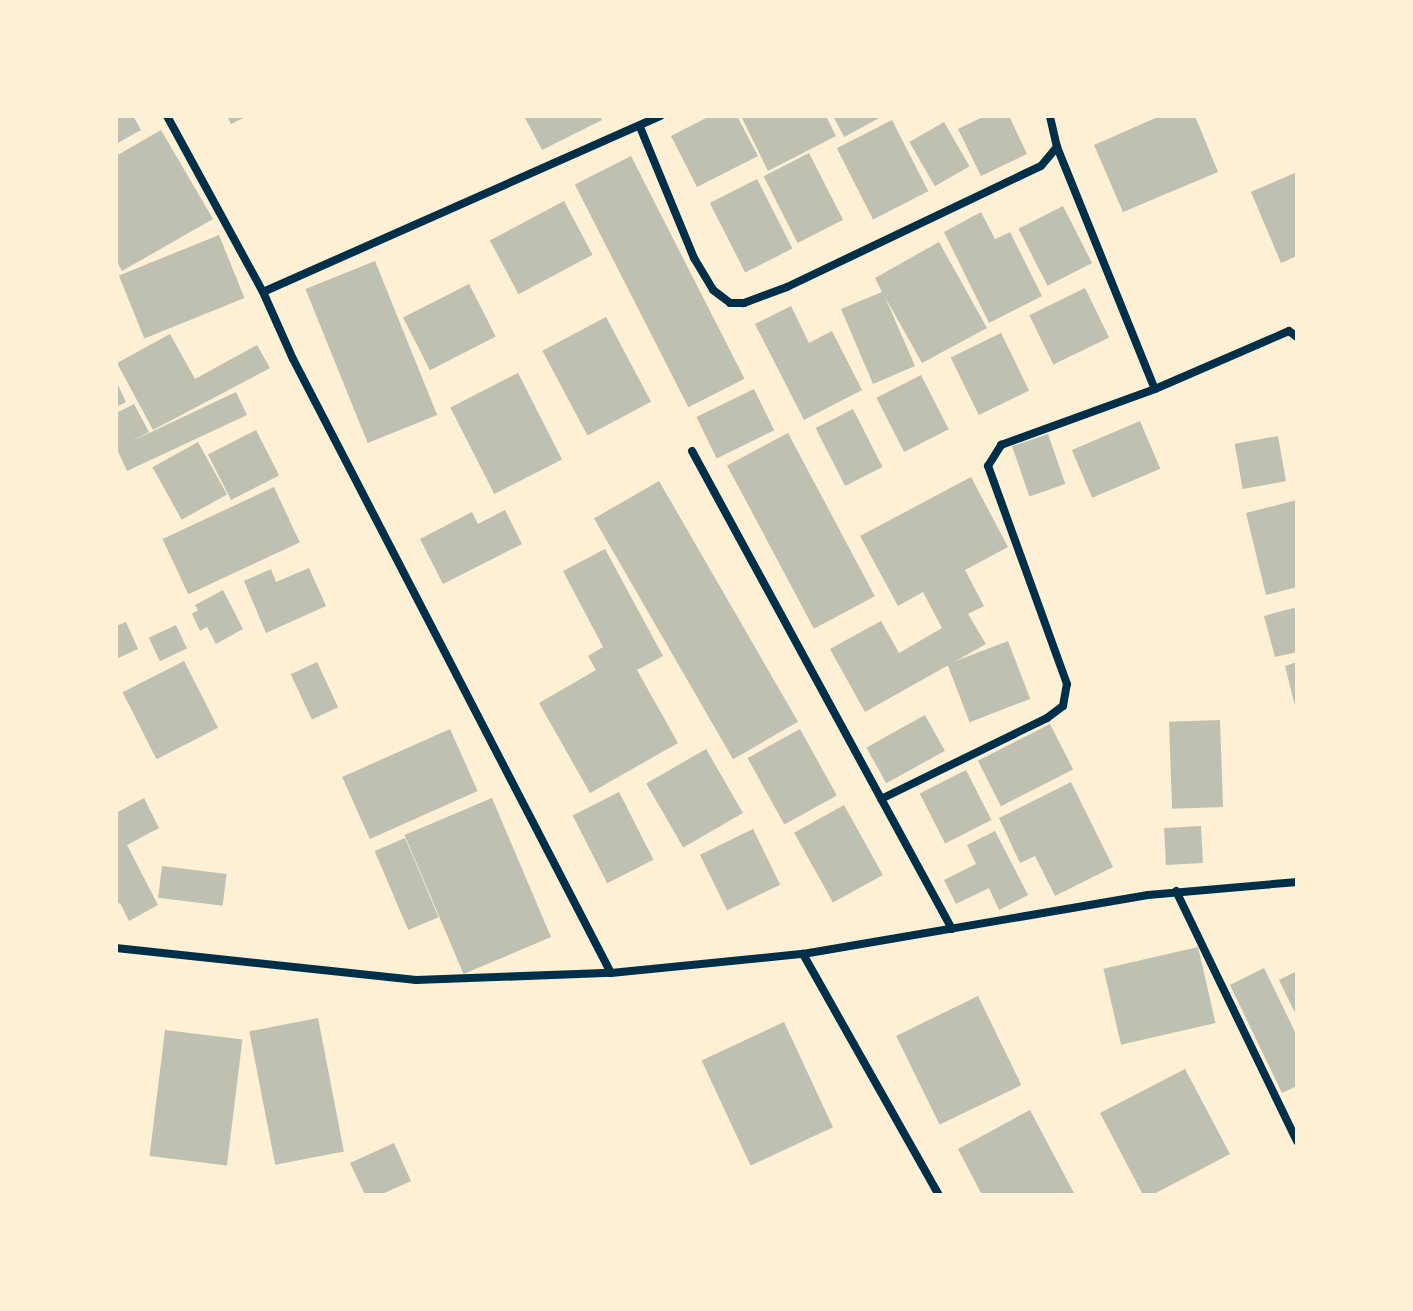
<!DOCTYPE html>
<html>
<head>
<meta charset="utf-8">
<style>
	body { margin:0 }
	#map { position:relative; width:1413px; height:1311px; overflow:hidden; background:#fdf0d5; font-family:Roboto,sans-serif }
	div>[style] { position:absolute }
	[style*='--x'] { left:calc(var(--x)*1px); top:calc(var(--y)*1px); width:calc(var(--w)*1px); rotate:calc(var(--a)*1deg) }
	.building>* { inset:0; background:#bec0b2; transform-origin:0 0 }
	.minor>* { height:8px; margin:-4px; padding:0 4px; transform-origin:4px; border-radius:4px; background:#003049 }
	span { translate:-50% -50%; white-space:nowrap; text-align:center; line-height:1.15; -webkit-text-stroke:6px #fdf0d5; paint-order:stroke }
	.frame { position:absolute; inset:0; border:118px solid #fdf0d5; pointer-events:none }
</style>
</head>
<body>
<div id="map">
	<div class="building">
		<div style="clip-path:polygon(116px 116px,133px 116px,141px 130px,116px 144px)"></div>
		<div style="clip-path:polygon(227px 116px,247px 116px,231px 124px)"></div>
		<div style="clip-path:polygon(524px 116px,600px 116px,602px 120px,542px 150px)"></div>
		<div style="clip-path:polygon(710px 116px,737px 116px,758px 156px,697px 187px,671px 136px)"></div>
		<div style="clip-path:polygon(741px 116px,826px 116px,836px 136px,768px 171px)"></div>
		<div style="clip-path:polygon(833px 116px,883px 116px,844px 137px)"></div>
		<div style="clip-path:polygon(985px 116px,1009px 116px,1027px 154px,981px 176px,958px 129px)"></div>
		<div style="clip-path:polygon(1160px 116px,1195px 116px,1218px 172px,1123px 212px,1094px 145px)"></div>
		<div style="left:892px;top:120px;width:80px;height:62px;rotate:63deg"></div>
		<div style="left:944px;top:122px;width:51px;height:40px;rotate:60deg"></div>
		<div style="clip-path:polygon(161px 130px,213px 219px,122px 271px,116px 260px,116px 156px)"></div>
		<div style="left:809px;top:153px;width:75px;height:51px;rotate:63deg"></div>
		<div style="left:631px;top:156px;width:250px;height:63px;rotate:63deg"></div>
		<div style="clip-path:polygon(1297px 172px,1297px 256px,1281px 263px,1251px 192px)"></div>
		<div style="left:757px;top:179px;width:78px;height:53px;rotate:63deg"></div>
		<div style="left:564px;top:201px;width:61px;height:84px;rotate:62deg"></div>
		<div style="left:1063px;top:206px;width:64px;height:50px;rotate:63deg"></div>
		<div style="clip-path:polygon(981px 212px,995px 239px,1010px 232px,1042px 296px,989px 323px,944px 232px)"></div>
		<div style="left:219px;top:235px;width:68px;height:108px;rotate:68deg"></div>
		<div style="clip-path:polygon(939px 242px,987px 328px,922px 363px,885px 297px,915px 366px,873px 384px,841px 309px,882px 292px,875px 278px)"></div>
		<div style="left:375px;top:261px;width:166px;height:75px;rotate:68deg"></div>
		<div style="left:469px;top:284px;width:59px;height:74px;rotate:63deg"></div>
		<div style="left:1085px;top:288px;width:55px;height:62px;rotate:64deg"></div>
		<div style="clip-path:polygon(791px 306px,809px 343px,832px 331px,862px 390px,804px 420px,755px 324px)"></div>
		<div style="left:606px;top:317px;width:96px;height:72px;rotate:62deg"></div>
		<div style="left:1001px;top:333px;width:64px;height:56px;rotate:64deg"></div>
		<div style="clip-path:polygon(170px 334px,195px 379px,257px 345px,270px 368px,153px 430px,117px 363px)"></div>
		<div style="left:518px;top:373px;width:97px;height:76px;rotate:63deg"></div>
		<div style="left:921px;top:375px;width:61px;height:50px;rotate:63deg"></div>
		<div style="clip-path:polygon(116px 381px,126px 402px,116px 407px)"></div>
		<div style="left:754px;top:389px;width:46px;height:64px;rotate:64deg"></div>
		<div style="clip-path:polygon(236px 392px,247px 415px,127px 471px,116px 447px,116px 413px,134px 404px,149px 432px,130px 442px)"></div>
		<div style="left:853px;top:409px;width:65px;height:42px;rotate:63deg"></div>
		<div style="left:1140px;top:421px;width:52px;height:74px;rotate:67deg"></div>
		<div style="left:256px;top:430px;width:51px;height:54px;rotate:63deg"></div>
		<div style="left:788px;top:433px;width:185px;height:69px;rotate:62deg"></div>
		<div style="left:1048px;top:434px;width:53px;height:38px;rotate:71deg"></div>
		<div style="left:1278px;top:436px;width:46px;height:44px;rotate:80deg"></div>
		<div style="left:198px;top:442px;width:60px;height:52px;rotate:61deg"></div>
		<div style="clip-path:polygon(971px 477px,1008px 547px,965px 570px,984px 606px,968px 614px,986px 644px,865px 712px,830px 649px,881px 621px,899px 653px,942px 628px,923px 592px,898px 606px,860px 536px)"></div>
		<div style="left:659px;top:481px;width:278px;height:75px;rotate:60deg"></div>
		<div style="left:274px;top:487px;width:61px;height:123px;rotate:65deg"></div>
		<div style="clip-path:polygon(1297px 500px,1297px 587px,1266px 595px,1246px 513px)"></div>
		<div style="clip-path:polygon(505px 510px,522px 544px,443px 584px,420px 539px,472px 512px,478px 524px)"></div>
		<div style="clip-path:polygon(605px 549px,663px 656px,637px 670px,678px 743px,590px 793px,539px 703px,596px 670px,588px 656px,603px 647px,563px 571px)"></div>
		<div style="clip-path:polygon(309px 568px,326px 606px,266px 633px,244px 581px,271px 569px,276px 582px)"></div>
		<div style="clip-path:polygon(223px 590px,243px 629px,216px 644px,207px 627px,200px 631px,192px 614px,198px 610px,195px 605px)"></div>
		<div style="clip-path:polygon(1297px 607px,1297px 652px,1275px 657px,1264px 616px)"></div>
		<div style="clip-path:polygon(126px 622px,138px 649px,116px 659px,116px 626px)"></div>
		<div style="left:176px;top:625px;width:26px;height:30px;rotate:65deg"></div>
		<div style="left:1008px;top:641px;width:62px;height:65px;rotate:69deg"></div>
		<div style="left:184px;top:661px;width:75px;height:69px;rotate:63deg"></div>
		<div style="left:317px;top:662px;width:50px;height:29px;rotate:65deg"></div>
		<div style="clip-path:polygon(1297px 662px,1297px 710px,1296px 710px,1285px 666px)"></div>
		<div style="left:925px;top:715px;width:41px;height:67px;rotate:61deg"></div>
		<div style="left:1220px;top:720px;width:87px;height:51px;rotate:88deg"></div>
		<div style="left:1050px;top:724px;width:51px;height:81px;rotate:63deg"></div>
		<div style="left:450px;top:729px;width:68px;height:118px;rotate:66deg"></div>
		<div style="left:800px;top:729px;width:76px;height:60px;rotate:61deg"></div>
		<div style="left:706px;top:749px;width:74px;height:69px;rotate:60deg"></div>
		<div style="left:966px;top:770px;width:56px;height:52px;rotate:63deg"></div>
		<div style="clip-path:polygon(1071px 782px,1113px 867px,1055px 896px,1035px 856px,1020px 863px,999px 818px)"></div>
		<div style="left:619px;top:792px;width:76px;height:52px;rotate:63deg"></div>
		<div style="clip-path:polygon(144px 798px,159px 828px,127px 845px,158px 905px,129px 921px,120px 903px,116px 905px,116px 813px)"></div>
		<div style="left:492px;top:798px;width:151px;height:95px;rotate:67deg"></div>
		<div style="left:844px;top:805px;width:80px;height:57px;rotate:61deg"></div>
		<div style="left:1201px;top:826px;width:37px;height:37px;rotate:87deg"></div>
		<div style="left:753px;top:829px;width:62px;height:59px;rotate:64deg"></div>
		<div style="clip-path:polygon(995px 831px,1028px 895px,999px 910px,989px 888px,956px 904px,944px 880px,976px 864px,967px 845px)"></div>
		<div style="left:405px;top:838px;width:86px;height:33px;rotate:67deg"></div>
		<div style="left:162px;top:866px;width:65px;height:32px;rotate:7deg"></div>
		<div style="left:1198px;top:947px;width:78px;height:97px;rotate:77deg"></div>
		<div style="clip-path:polygon(1264px 968px,1297px 1036px,1297px 1086px,1282px 1093px,1230px 985px)"></div>
		<div style="clip-path:polygon(1297px 971px,1297px 1017px,1279px 980px)"></div>
		<div style="left:978px;top:996px;width:99px;height:91px;rotate:64deg"></div>
		<div style="left:318px;top:1018px;width:136px;height:70px;rotate:79deg"></div>
		<div style="left:784px;top:1022px;width:116px;height:91px;rotate:65deg"></div>
		<div style="left:165px;top:1030px;width:78px;height:127px;rotate:7deg"></div>
		<div style="clip-path:polygon(1185px 1069px,1230px 1154px,1152px 1195px,1143px 1195px,1100px 1113px)"></div>
		<div style="clip-path:polygon(1030px 1110px,1075px 1195px,982px 1195px,958px 1149px)"></div>
		<div style="clip-path:polygon(394px 1143px,411px 1181px,380px 1195px,365px 1195px,350px 1163px)"></div>
	</div>
	<div class="minor">
		<div style="--x:167;--y:116;--w:200;--a:61.4"></div>
		<div style="--x:263;--y:292;--w:73;--a:65.9"></div>
		<div style="--x:293;--y:359;--w:691;--a:62.62"></div>
		<div style="--x:640;--y:127;--w:142;--a:67.6"></div>
		<div style="--x:694;--y:258;--w:37;--a:59"></div>
		<div style="--x:713;--y:290;--w:21;--a:37"></div>
		<div style="--x:730;--y:303;--w:14;--a:0"></div>
		<div style="--x:744;--y:303;--w:46;--a:-20.4"></div>
		<div style="--x:787;--y:287;--w:281;--a:-25.5"></div>
		<div style="--x:1041;--y:166;--w:25;--a:-50"></div>
		<div style="--x:1057;--y:147;--w:32;--a:-103"></div>
		<div style="--x:1057;--y:147;--w:261;--a:68"></div>
		<div style="--x:263;--y:292;--w:435;--a:-23.9"></div>
		<div style="--x:692;--y:451;--w:544;--a:61.46"></div>
		<div style="--x:881;--y:799;--w:185;--a:-26"></div>
		<div style="--x:1047;--y:718;--w:20;--a:-37"></div>
		<div style="--x:1063;--y:706;--w:22;--a:-80"></div>
		<div style="--x:1067;--y:684;--w:232;--a:-109.9"></div>
		<div style="--x:988;--y:466;--w:25;--a:-58"></div>
		<div style="--x:1001;--y:445;--w:164;--a:-20"></div>
		<div style="--x:1155;--y:389;--w:146;--a:-23.4"></div>
		<div style="--x:1289;--y:331;--w:10;--a:37"></div>
		<div style="--x:1176;--y:891;--w:278;--a:64.2"></div>
		<div style="--x:116;--y:948;--w:302;--a:6.1"></div>
		<div style="--x:416;--y:980;--w:195;--a:-2.1"></div>
		<div style="--x:611;--y:973;--w:193;--a:-5.7"></div>
		<div style="--x:803;--y:954;--w:350;--a:-9.7"></div>
		<div style="--x:1148;--y:895;--w:150;--a:-5"></div>
		<div style="--x:803;--y:954;--w:277;--a:60.6"></div>
	</div>
	<div class="frame"></div>
</div>
</body>
</html>
